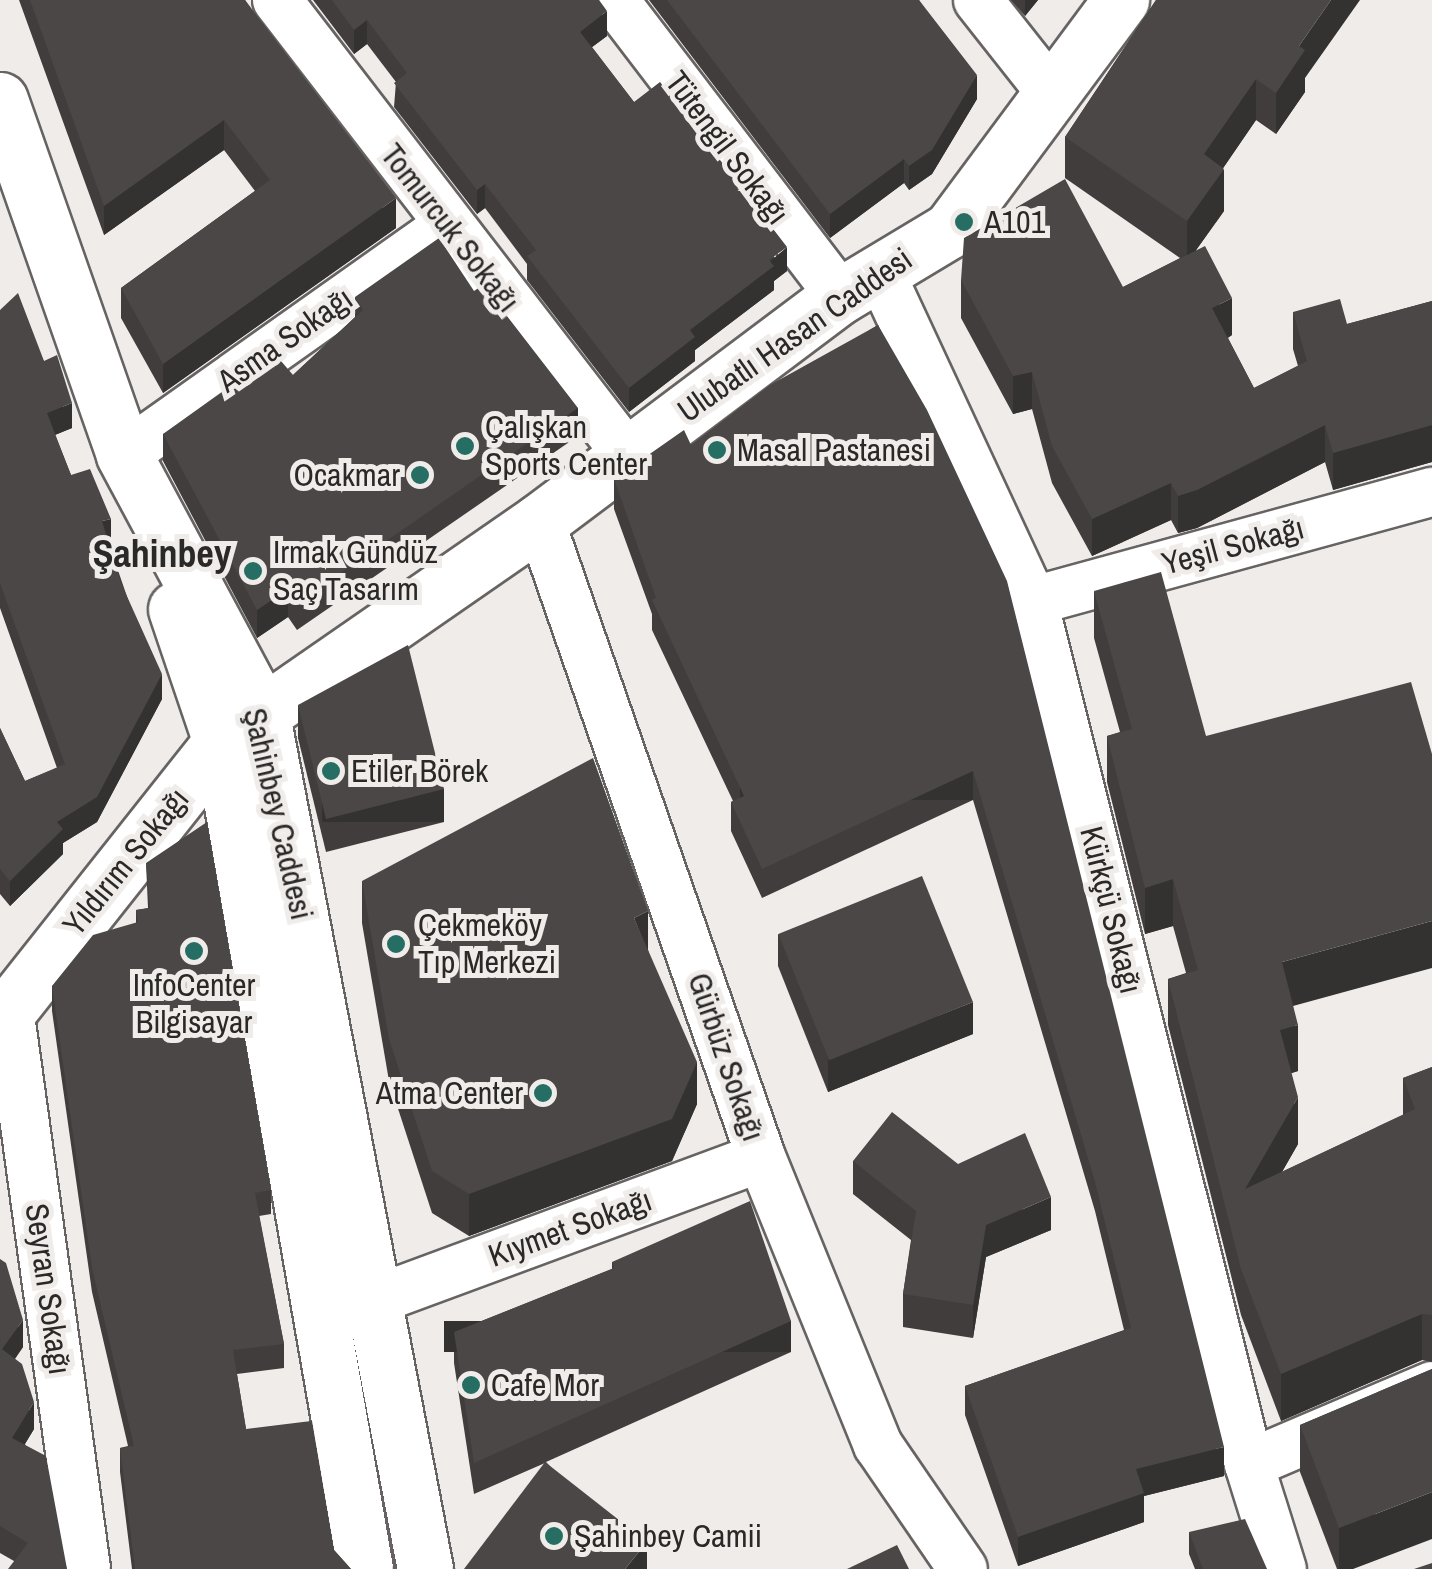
<!DOCTYPE html>
<html>
<head>
<meta charset="utf-8">
<style>
	body { margin:0 }
	#map { position:relative; width:1432px; height:1569px; overflow:hidden; background:#f0ecea; font-family:"Archivo Narrow",sans-serif }
	div>[style] { position:absolute }
	[style*='--x'] { left:calc(var(--x)*1px); top:calc(var(--y)*1px); width:calc(var(--w)*1px); rotate:calc(var(--a)*1deg) }
	.roads { filter:drop-shadow(2px 0 #676362) drop-shadow(-2px 0 #676362) drop-shadow(0 2px #676362) drop-shadow(0 -2px #676362) }
	.street>* { height:48px; margin:-24px; padding:0 24px; transform-origin:24px; border-radius:24px; background:#fff }
	.secondary>* { height:55px; margin:-27.5px; padding:0 27.5px; transform-origin:27.5px; border-radius:27.5px; background:#fff }
	.wall>* { inset:0; background:#403d3c }
	.shaded-wall>* { inset:0; background:#343231; transform-origin:0 0 }
	.building>* { inset:0; background:#4a4746; transform-origin:0 0 }
	.dots>* { width:28px; height:28px; translate:-50% -50%; box-sizing:border-box; border:5px solid #f0ecea; border-radius:50% }
	span { translate:-50% -50%; white-space:nowrap; text-align:center; line-height:1.15; -webkit-text-stroke:10px #f0ecea; paint-order:stroke }
	.street-label { font-size:32px; color:#2a2928 }
	.poi-label { font-size:32px; color:#2a2928 }
	.left { translate:0 -50%; text-align:left }
	.right { translate:-100% -50%; text-align:right }
	.quarter-label { font-size:38px; color:#2a2928; font-weight:700 }
</style>
</head>
<body>
<div id="map">
	<div class="roads">
		<div class="street">
			<div style="--x:277;--y:0;--w:572;--a:52.39"></div>
			<div style="--x:614;--y:0;--w:372;--a:52.6"></div>
			<div style="--x:978;--y:0;--w:121;--a:51.7"></div>
			<div style="--x:880;--y:272;--w:363;--a:65.1"></div>
			<div style="--x:1033;--y:601;--w:890;--a:75.95"></div>
			<div style="--x:1249;--y:1464;--w:110;--a:72.6"></div>
			<div style="--x:124;--y:455;--w:396;--a:-35.3"></div>
			<div style="--x:540;--y:521;--w:673;--a:70.84"></div>
			<div style="--x:761;--y:1157;--w:311;--a:67.9"></div>
			<div style="--x:878;--y:1445;--w:150;--a:55.6"></div>
			<div style="--x:1033;--y:601;--w:414;--a:-15.3"></div>
			<div style="--x:9;--y:1008;--w:566;--a:82.18"></div>
			<div style="--x:378;--y:1299;--w:408;--a:-20.3"></div>
			<div style="--x:1249;--y:1464;--w:199;--a:-23.1"></div>
		</div>
		<div class="secondary">
			<div style="--x:0;--y:100;--w:376;--a:70.7"></div>
			<div style="--x:124;--y:455;--w:290;--a:61.8"></div>
			<div style="--x:261;--y:711;--w:874;--a:79.18"></div>
			<div style="--x:176;--y:609;--w:140;--a:71.3"></div>
			<div style="--x:221;--y:742;--w:839;--a:80.12"></div>
			<div style="--x:0;--y:1021;--w:356;--a:-51.6"></div>
			<div style="--x:221;--y:742;--w:388;--a:-34.7"></div>
			<div style="--x:540;--y:521;--w:375;--a:-36.9"></div>
			<div style="--x:840;--y:296;--w:128;--a:-31"></div>
			<div style="--x:950;--y:230;--w:287;--a:-53.4"></div>
		</div>
	</div>
	<div class="wall">
		<div style="clip-path:polygon(19px 0,245px 0,396px 228px,163px 393px,121px 318px,121px 288px,255px 191px,224px 150px,104px 235px)"></div>
		<div style="clip-path:polygon(313px 0,599px 0,607px 36px,592px 47px,634px 102px,787px 271px,774px 281px,774px 290px,695px 350px,695px 361px,629px 412px,527px 280px,527px 264px,485px 208px,477px 214px,394px 107px,396px 82px,367px 44px,354px 54px)"></div>
		<div style="clip-path:polygon(649px 0,919px 0,977px 99px,932px 174px,909px 190px,904px 183px,830px 238px)"></div>
		<div style="clip-path:polygon(1011px 0,1038px 0,1025px 16px)"></div>
		<div style="clip-path:polygon(1156px 0,1305px 78px,1305px 92px,1276px 134px,1256px 120px,1223px 168px,1224px 211px,1196px 250px,1232px 335px,1228px 338px,1254px 388px,1298px 366px,1293px 349px,1293px 312px,1347px 324px,1432px 301px,1432px 462px,1333px 490px,1325px 462px,1197px 528px,1178px 533px,1171px 520px,1092px 556px,1052px 483px,1032px 409px,1013px 414px,961px 318px,961px 280px,1123px 287px,1180px 258px,1065px 178px,1065px 137px)"></div>
		<div style="clip-path:polygon(474px 291px,578px 436px,297px 630px,288px 617px,257px 638px,163px 461px,163px 434px,293px 375px,355px 317px,355px 297px)"></div>
		<div style="clip-path:polygon(0 310px,44px 361px,72px 428px,55px 435px,71px 475px,111px 544px,109px 544px,162px 699px,97px 822px,63px 843px,63px 854px,10px 906px,0 894px,0 728px,25px 781px,57px 768px,0 608px)"></div>
		<div style="clip-path:polygon(878px 325px,1224px 1476px,1144px 1496px,1144px 1522px,1018px 1566px,965px 1415px,965px 1386px,1124px 1330px,1095px 1211px,973px 800px,762px 898px,731px 831px,731px 802px,733px 801px,652px 630px,652px 614px,614px 509px,614px 479px,691px 445px)"></div>
		<div style="clip-path:polygon(1094px 591px,1206px 736px,1293px 1006px,1298px 1071px,1291px 1073px,1298px 1144px,1282px 1172px,1403px 1115px,1403px 1078px,1432px 1067px,1432px 1362px,1422px 1360px,1281px 1421px,1241px 1315px,1168px 1025px,1168px 979px,1186px 973px,1173px 926px,1145px 934px,1107px 782px,1107px 736px,1120px 732px,1094px 638px)"></div>
		<div style="clip-path:polygon(298px 705px,444px 822px,326px 852px,298px 738px)"></div>
		<div style="clip-path:polygon(146px 863px,271px 1190px,271px 1214px,259px 1216px,284px 1344px,284px 1368px,237px 1374px,246px 1429px,334px 1550px,351px 1569px,132px 1569px,120px 1472px,120px 1448px,128px 1446px,92px 1292px,52px 1011px,52px 986px,136px 923px,136px 910px,148px 908px)"></div>
		<div style="clip-path:polygon(362px 881px,648px 950px,697px 1104px,672px 1161px,469px 1236px,432px 1213px,389px 1081px,362px 923px)"></div>
		<div style="clip-path:polygon(778px 934px,973px 1034px,828px 1092px,778px 966px)"></div>
		<div style="clip-path:polygon(853px 1161px,958px 1164px,1051px 1230px,986px 1257px,973px 1338px,903px 1327px,903px 1294px,911px 1240px,853px 1194px)"></div>
		<div style="clip-path:polygon(0 1259px,23px 1347px,15px 1359px,34px 1429px,25px 1444px,67px 1569px,14px 1561px,0 1553px)"></div>
		<div style="clip-path:polygon(612px 1262px,791px 1352px,546px 1462px,647px 1569px,545px 1463px,474px 1494px,454px 1363px,454px 1332px,612px 1269px)"></div>
		<div style="clip-path:polygon(1432px 1369px,1353px 1569px,1337px 1569px,1300px 1472px,1300px 1425px)"></div>
		<div style="clip-path:polygon(1189px 1532px,1267px 1569px,1195px 1569px,1189px 1554px)"></div>
	</div>
	<div class="shaded-wall">
		<div style="clip-path:polygon(1025px 0,1038px 0,1025px 16px)"></div>
		<div style="clip-path:polygon(1331px 0,1360px 0,1305px 78px,1305px 92px,1276px 134px,1276px 93px,1299px 46px)"></div>
		<div style="clip-path:polygon(607px 11px,607px 36px,580px 56px,580px 32px)"></div>
		<div style="clip-path:polygon(367px 20px,367px 44px,354px 54px,354px 30px)"></div>
		<div style="clip-path:polygon(977px 75px,977px 99px,932px 174px,909px 190px,909px 166px)"></div>
		<div style="clip-path:polygon(1256px 79px,1256px 120px,1204px 196px,1204px 154px)"></div>
		<div style="clip-path:polygon(224px 120px,224px 150px,104px 235px,104px 206px)"></div>
		<div style="clip-path:polygon(904px 159px,904px 183px,830px 238px,830px 214px)"></div>
		<div style="clip-path:polygon(1224px 169px,1224px 211px,1187px 263px,1187px 221px)"></div>
		<div style="clip-path:polygon(485px 184px,485px 208px,477px 214px,477px 190px)"></div>
		<div style="clip-path:polygon(396px 198px,396px 228px,163px 393px,163px 364px)"></div>
		<div style="clip-path:polygon(787px 247px,787px 271px,774px 281px,774px 290px,695px 350px,695px 361px,629px 412px,629px 388px,690px 330px)"></div>
		<div style="clip-path:polygon(1232px 298px,1232px 335px,1212px 345px,1212px 308px)"></div>
		<div style="clip-path:polygon(1032px 372px,1032px 409px,1013px 414px,1013px 376px)"></div>
		<div style="clip-path:polygon(72px 403px,72px 428px,47px 438px,47px 413px)"></div>
		<div style="left:578px;top:408px;width:28px;height:342px;rotate:90deg"></div>
		<div style="clip-path:polygon(1325px 425px,1325px 462px,1197px 528px,1178px 533px,1178px 496px)"></div>
		<div style="clip-path:polygon(1432px 425px,1432px 462px,1333px 490px,1333px 453px)"></div>
		<div style="clip-path:polygon(1171px 483px,1171px 520px,1092px 556px,1092px 519px)"></div>
		<div style="clip-path:polygon(111px 519px,111px 544px,102px 546px,102px 521px)"></div>
		<div style="clip-path:polygon(288px 589px,288px 617px,257px 638px,257px 610px)"></div>
		<div style="clip-path:polygon(162px 674px,162px 699px,97px 822px,63px 843px,63px 854px,10px 906px,10px 881px,57px 822px)"></div>
		<div style="left:973px;top:771px;width:29px;height:233px;rotate:90deg"></div>
		<div style="left:444px;top:789px;width:33px;height:122px;rotate:90deg"></div>
		<div style="clip-path:polygon(1173px 879px,1173px 926px,1145px 934px,1145px 888px)"></div>
		<div style="clip-path:polygon(648px 911px,648px 953px,634px 918px)"></div>
		<div style="clip-path:polygon(1432px 921px,1432px 968px,1282px 1009px,1282px 962px)"></div>
		<div style="clip-path:polygon(973px 1002px,973px 1034px,828px 1092px,828px 1059px)"></div>
		<div style="clip-path:polygon(1298px 1025px,1298px 1071px,1280px 1077px,1280px 1030px)"></div>
		<div style="clip-path:polygon(697px 1062px,697px 1104px,672px 1161px,469px 1236px,469px 1194px)"></div>
		<div style="clip-path:polygon(1298px 1097px,1298px 1144px,1245px 1236px,1245px 1189px)"></div>
		<div style="clip-path:polygon(1051px 1197px,1051px 1230px,986px 1257px,973px 1338px,973px 1305px,986px 1225px)"></div>
		<div style="clip-path:polygon(1422px 1314px,1422px 1360px,1281px 1421px,1281px 1374px)"></div>
		<div style="clip-path:polygon(23px 1320px,23px 1347px,2px 1376px,2px 1349px)"></div>
		<div style="left:791px;top:1321px;width:31px;height:347px;rotate:90deg"></div>
		<div style="clip-path:polygon(34px 1402px,34px 1429px,12px 1465px,12px 1438px)"></div>
		<div style="clip-path:polygon(1224px 1447px,1224px 1476px,1144px 1496px,1144px 1522px,1018px 1566px,1018px 1537px,1136px 1469px)"></div>
		<div style="clip-path:polygon(1432px 1492px,1432px 1539px,1353px 1569px,1339px 1569px,1339px 1528px)"></div>
		<div style="clip-path:polygon(647px 1542px,647px 1569px,625px 1569px)"></div>
	</div>
	<div class="building">
		<div style="clip-path:polygon(30px 0,245px 0,396px 198px,163px 364px,121px 288px,270px 180px,224px 120px,104px 206px)"></div>
		<div style="clip-path:polygon(332px 0,599px 0,607px 11px,580px 32px,634px 102px,660px 82px,787px 247px,769px 260px,774px 266px,690px 330px,695px 337px,629px 388px,527px 256px,536px 250px,485px 184px,477px 190px,394px 83px,407px 73px,367px 20px,354px 30px)"></div>
		<div style="clip-path:polygon(667px 0,919px 0,977px 75px,932px 150px,909px 166px,904px 159px,830px 214px)"></div>
		<div style="clip-path:polygon(1156px 0,1331px 0,1299px 46px,1305px 50px,1276px 93px,1256px 79px,1204px 154px,1224px 169px,1187px 221px,1065px 137px)"></div>
		<div style="clip-path:polygon(1065px 179px,1123px 287px,1205px 246px,1232px 298px,1212px 308px,1254px 388px,1307px 361px,1293px 312px,1340px 299px,1347px 324px,1432px 301px,1432px 425px,1333px 453px,1325px 425px,1197px 490px,1178px 496px,1171px 483px,1092px 519px,1052px 446px,1032px 372px,1013px 376px,961px 280px,964px 238px)"></div>
		<div style="clip-path:polygon(439px 238px,474px 291px,483px 285px,578px 408px,297px 603px,288px 589px,257px 610px,163px 434px,275px 354px,293px 375px,363px 310px,355px 297px)"></div>
		<div style="clip-path:polygon(18px 293px,44px 361px,57px 355px,72px 403px,47px 413px,71px 475px,90px 469px,111px 519px,102px 521px,121px 583px,162px 674px,97px 797px,57px 822px,63px 829px,10px 881px,0 869px,0 728px,25px 781px,65px 764px,0 583px,0 310px)"></div>
		<div style="clip-path:polygon(878px 325px,927px 410px,1007px 581px,1224px 1447px,1136px 1469px,1144px 1493px,1018px 1537px,965px 1386px,1131px 1328px,1095px 1182px,973px 771px,762px 869px,731px 802px,744px 796px,652px 600px,656px 598px,614px 479px,684px 430px,691px 445px,770px 385px)"></div>
		<div style="clip-path:polygon(1161px 572px,1206px 736px,1411px 682px,1432px 754px,1432px 921px,1282px 962px,1298px 1025px,1280px 1030px,1298px 1097px,1245px 1189px,1415px 1109px,1403px 1078px,1432px 1067px,1432px 1315px,1422px 1314px,1281px 1374px,1241px 1269px,1168px 979px,1198px 970px,1173px 879px,1145px 888px,1107px 736px,1132px 729px,1094px 591px)"></div>
		<div style="clip-path:polygon(408px 645px,444px 789px,326px 819px,298px 705px)"></div>
		<div style="clip-path:polygon(593px 758px,648px 911px,634px 918px,697px 1062px,672px 1119px,469px 1194px,432px 1171px,389px 1039px,362px 881px)"></div>
		<div style="clip-path:polygon(207px 822px,271px 1190px,255px 1193px,284px 1344px,233px 1350px,246px 1429px,312px 1421px,334px 1550px,351px 1569px,135px 1569px,120px 1448px,134px 1446px,92px 1268px,52px 986px,93px 935px,138px 922px,136px 910px,150px 908px,146px 863px)"></div>
		<div style="left:922px;top:876px;width:136px;height:155px;rotate:68deg"></div>
		<div style="clip-path:polygon(892px 1112px,958px 1164px,1025px 1133px,1051px 1197px,986px 1225px,973px 1305px,903px 1294px,916px 1211px,853px 1161px)"></div>
		<div style="clip-path:polygon(750px 1201px,791px 1321px,474px 1463px,454px 1332px,614px 1268px,612px 1262px)"></div>
		<div style="clip-path:polygon(0 1259px,6px 1263px,23px 1320px,2px 1349px,22px 1364px,34px 1402px,12px 1438px,46px 1456px,67px 1569px,8px 1569px,28px 1543px,0 1526px)"></div>
		<div style="clip-path:polygon(1432px 1369px,1432px 1492px,1339px 1528px,1300px 1425px)"></div>
		<div style="clip-path:polygon(545px 1462px,647px 1542px,625px 1569px,464px 1569px)"></div>
		<div style="clip-path:polygon(1245px 1519px,1267px 1569px,1203px 1569px,1189px 1532px)"></div>
		<div style="clip-path:polygon(897px 1545px,909px 1569px,847px 1569px)"></div>
		<div style="clip-path:polygon(1432px 1563px,1432px 1569px,1414px 1569px)"></div>
	</div>
	<div class="dots">
		<div style="left:964px;top:222px;background:#266e64"></div>
		<div style="left:465px;top:446px;background:#266e64"></div>
		<div style="left:717px;top:450px;background:#266e64"></div>
		<div style="left:420px;top:475px;background:#266e64"></div>
		<div style="left:253px;top:571px;background:#266e64"></div>
		<div style="left:331px;top:771px;background:#266e64"></div>
		<div style="left:396px;top:944px;background:#266e64"></div>
		<div style="left:194px;top:951px;background:#266e64"></div>
		<div style="left:543px;top:1093px;background:#266e64"></div>
		<div style="left:471px;top:1385px;background:#266e64"></div>
		<div style="left:554px;top:1536px;background:#266e64"></div>
	</div>
	<div class="street-label">
		<span style="left:727px;top:148px;rotate:53deg">Tütengil Sokağı</span>
		<span style="left:450px;top:228px;rotate:52deg">Tomurcuk Sokağı</span>
		<span style="left:795px;top:335px;rotate:-35deg">Ulubatlı Hasan Caddesi</span>
		<span style="left:285px;top:340px;rotate:-35deg">Asma Sokağı</span>
		<span style="left:1233px;top:546px;rotate:-15deg">Yeşil Sokağı</span>
		<span style="left:278px;top:814px;rotate:77deg">Şahinbey Caddesi</span>
		<span style="left:126px;top:862px;rotate:-51deg">Yıldırım Sokağı</span>
		<span style="left:1111px;top:910px;rotate:76deg">Kürkçü Sokağı</span>
		<span style="left:726px;top:1057px;rotate:71deg">Gürbüz Sokağı</span>
		<span style="left:570px;top:1228px;rotate:-20deg">Kıymet Sokağı</span>
		<span style="left:48px;top:1289px;rotate:82deg">Seyran Sokağı</span>
	</div>
	<div class="poi-label">
		<span class="left" style="left:984px;top:222px">A101</span>
		<span class="left" style="left:485px;top:446px">Çalışkan<br>Sports Center</span>
		<span class="left" style="left:737px;top:450px">Masal Pastanesi</span>
		<span class="right" style="left:400px;top:475px">Ocakmar</span>
		<span class="left" style="left:273px;top:571px">Irmak Gündüz<br>Saç Tasarım</span>
		<span class="left" style="left:351px;top:771px">Etiler Börek</span>
		<span class="left" style="left:418px;top:944px">Çekmeköy<br>Tıp Merkezi</span>
		<span style="left:194px;top:1004px">InfoCenter<br>Bilgisayar</span>
		<span class="right" style="left:523px;top:1093px">Atma Center</span>
		<span class="left" style="left:491px;top:1385px">Cafe Mor</span>
		<span class="left" style="left:574px;top:1536px">Şahinbey Camii</span>
	</div>
	<div class="quarter-label">
		<span style="left:162px;top:554px">Şahinbey</span>
	</div>
</div>
</body>
</html>
